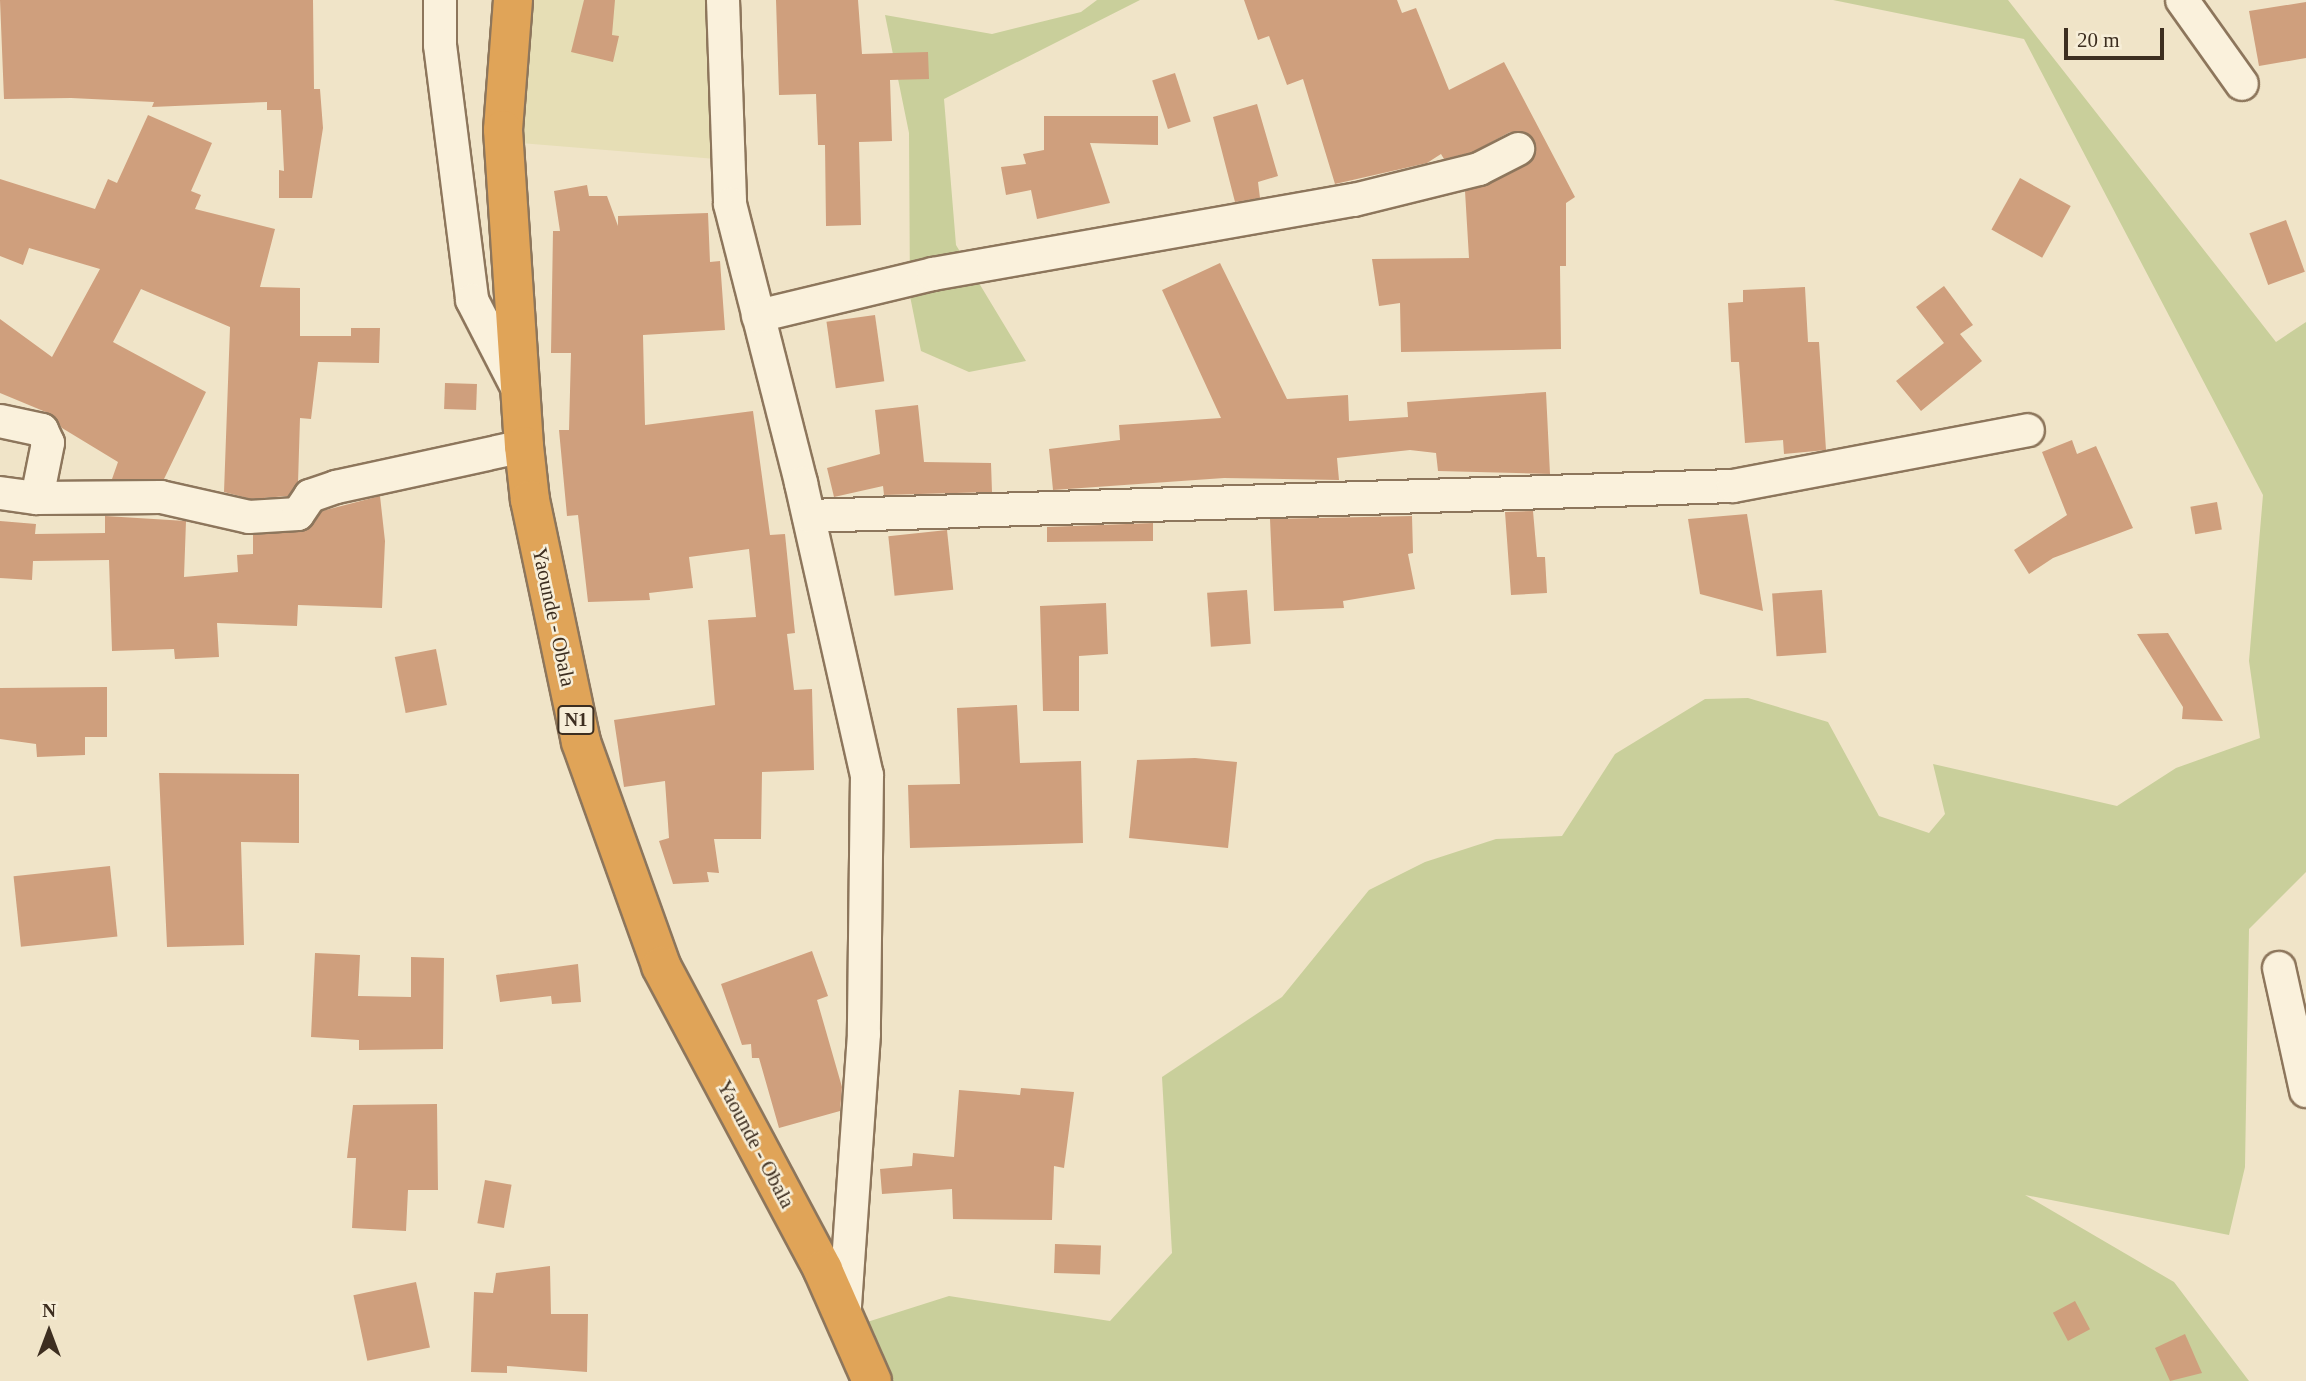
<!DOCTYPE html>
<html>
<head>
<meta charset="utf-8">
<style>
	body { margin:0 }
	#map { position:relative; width:2306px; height:1381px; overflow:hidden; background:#f0e4c8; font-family:"Times New Roman",serif }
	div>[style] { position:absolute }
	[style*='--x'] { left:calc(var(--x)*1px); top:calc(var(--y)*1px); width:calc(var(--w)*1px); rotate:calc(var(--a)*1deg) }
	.farmland>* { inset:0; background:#e6deb5 }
	.green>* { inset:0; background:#c9cf9b }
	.building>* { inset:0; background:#cf9f7d; transform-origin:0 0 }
	.roads { filter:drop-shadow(2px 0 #8d765c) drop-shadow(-2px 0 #8d765c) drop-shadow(0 2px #8d765c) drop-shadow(0 -2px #8d765c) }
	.street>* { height:32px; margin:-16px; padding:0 16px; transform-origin:16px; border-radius:16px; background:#faf1dc }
	.highway>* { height:38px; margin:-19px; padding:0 19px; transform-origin:19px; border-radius:19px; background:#e0a458 }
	span { translate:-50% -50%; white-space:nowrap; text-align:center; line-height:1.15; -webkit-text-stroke:5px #f7eed8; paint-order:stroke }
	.shield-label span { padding:2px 5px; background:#f7eed8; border:2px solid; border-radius:5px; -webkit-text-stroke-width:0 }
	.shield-label { font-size:19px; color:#3d2e20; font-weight:700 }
	.street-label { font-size:21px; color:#3d2e20 }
	.north { position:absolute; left:14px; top:1297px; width:70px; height:70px; -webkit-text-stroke:5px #f7eed8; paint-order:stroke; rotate:0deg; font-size:19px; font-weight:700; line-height:28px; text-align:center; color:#3d2e20 }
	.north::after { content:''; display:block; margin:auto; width:24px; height:32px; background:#3d2e20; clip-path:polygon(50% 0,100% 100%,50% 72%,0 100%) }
	.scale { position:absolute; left:2064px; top:28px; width:100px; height:32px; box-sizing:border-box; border:4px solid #3d2e20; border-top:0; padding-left:9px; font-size:21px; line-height:24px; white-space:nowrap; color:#3d2e20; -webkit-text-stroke:5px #f7eed8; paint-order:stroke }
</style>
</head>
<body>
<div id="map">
	<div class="farmland">
		<div style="clip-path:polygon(506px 0,707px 0,716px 159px,496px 141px)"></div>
	</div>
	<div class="green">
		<div style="clip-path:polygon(1097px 0,1140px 0,944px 99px,956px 245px,1026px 361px,969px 372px,921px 351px,910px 296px,909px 133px,885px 15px,992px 34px,1081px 12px)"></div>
		<div style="clip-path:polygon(1833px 0,2008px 0,2276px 342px,2306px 322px,2306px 872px,2249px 929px,2245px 1167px,2229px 1235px,2025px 1195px,2174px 1282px,2249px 1381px,866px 1381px,842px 1330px,949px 1296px,1110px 1321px,1172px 1253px,1162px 1077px,1282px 997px,1369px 890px,1425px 862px,1496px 839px,1562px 836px,1615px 754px,1705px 699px,1748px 698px,1828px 722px,1879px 816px,1929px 833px,1945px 814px,1933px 764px,2117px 806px,2176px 768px,2260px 738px,2249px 661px,2263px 495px,2024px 39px)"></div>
	</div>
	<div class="building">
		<div style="clip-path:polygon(0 0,313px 0,314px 89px,320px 89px,323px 128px,312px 198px,279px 198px,279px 170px,284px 171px,281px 110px,267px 110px,267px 102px,152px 107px,154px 102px,71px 98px,4px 99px)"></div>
		<div style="clip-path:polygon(584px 0,615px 0,612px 35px,619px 36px,613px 62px,571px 52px)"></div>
		<div style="clip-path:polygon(776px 0,858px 0,862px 54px,928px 52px,929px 79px,890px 80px,892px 141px,859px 142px,861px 225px,826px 226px,825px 145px,818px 145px,816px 94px,779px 95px)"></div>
		<div style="clip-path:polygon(1244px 0,1397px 0,1402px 13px,1416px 8px,1449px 90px,1504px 62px,1575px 197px,1566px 203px,1566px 266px,1560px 266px,1561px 349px,1401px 352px,1400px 303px,1379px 306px,1372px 259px,1469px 258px,1465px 191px,1533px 159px,1536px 149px,1528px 134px,1510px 132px,1473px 152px,1444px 159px,1441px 154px,1427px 163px,1335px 184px,1303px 79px,1287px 85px,1269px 36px,1258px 40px)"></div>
		<div style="clip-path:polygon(2306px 2px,2306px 58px,2259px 66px,2249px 11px)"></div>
		<div style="left:1175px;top:73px;width:51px;height:24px;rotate:72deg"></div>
		<div style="clip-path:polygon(1257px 104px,1278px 176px,1258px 182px,1260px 198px,1235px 202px,1213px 117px)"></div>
		<div style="clip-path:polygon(148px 115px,212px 143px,191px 191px,201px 195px,195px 209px,275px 229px,260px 287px,300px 288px,300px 336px,351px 336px,351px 328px,380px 328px,379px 363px,318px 362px,311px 419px,300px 418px,298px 483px,288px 496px,251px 499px,224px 492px,230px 327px,141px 289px,113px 342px,206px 392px,164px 479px,112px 479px,118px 462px,62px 428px,53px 415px,0 393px,0 319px,52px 357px,100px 269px,29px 248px,23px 265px,0 256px,0 179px,95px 209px,108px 179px,117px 183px)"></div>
		<div style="clip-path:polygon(1044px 116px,1158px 116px,1158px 145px,1090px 143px,1110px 203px,1037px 219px,1031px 190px,1006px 195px,1001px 167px,1026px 164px,1023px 154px,1044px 150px)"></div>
		<div style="left:2020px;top:178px;width:58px;height:59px;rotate:29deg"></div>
		<div style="clip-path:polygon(587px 185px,589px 196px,607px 196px,618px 226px,618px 216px,708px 213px,710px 262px,720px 261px,725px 330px,643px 335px,645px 425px,753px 411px,770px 535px,785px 534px,795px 633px,787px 634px,794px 690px,812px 689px,814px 770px,762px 772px,761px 839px,714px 839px,719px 873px,707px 872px,709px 882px,673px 884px,659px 841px,669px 838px,665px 781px,624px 787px,614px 720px,715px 705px,708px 620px,756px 617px,749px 549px,689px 557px,693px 588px,649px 593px,650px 600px,588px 602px,578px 515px,567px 516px,559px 430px,569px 430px,571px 353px,551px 353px,553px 231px,560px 231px,554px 191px)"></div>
		<div style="left:2286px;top:220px;width:55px;height:39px;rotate:70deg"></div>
		<div style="clip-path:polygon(1220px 263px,1287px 399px,1348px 395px,1349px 421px,1408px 417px,1407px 402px,1546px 392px,1550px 474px,1438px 471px,1436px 453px,1410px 450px,1337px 458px,1339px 480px,1224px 478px,1053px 490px,1049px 449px,1120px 440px,1119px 425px,1221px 418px,1162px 290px)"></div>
		<div style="clip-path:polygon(1944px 286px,1973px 325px,1960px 334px,1982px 361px,1921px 411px,1896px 381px,1944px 343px,1916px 307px)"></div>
		<div style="clip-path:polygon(1805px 287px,1808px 342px,1819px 342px,1826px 450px,1784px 454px,1783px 440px,1745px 443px,1739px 362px,1731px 362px,1728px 303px,1743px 302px,1743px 290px)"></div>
		<div style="left:875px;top:315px;width:67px;height:49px;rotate:82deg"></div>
		<div style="left:445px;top:383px;width:32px;height:26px;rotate:2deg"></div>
		<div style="clip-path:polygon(918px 405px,924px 462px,991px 463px,992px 492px,884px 495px,883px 486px,834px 497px,827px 468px,880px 454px,875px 410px)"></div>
		<div style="clip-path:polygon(2072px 440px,2077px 454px,2096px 446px,2133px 528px,2053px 558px,2029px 574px,2014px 550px,2067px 515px,2042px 452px)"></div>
		<div style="clip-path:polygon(380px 496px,385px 541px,382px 608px,298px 605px,297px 626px,217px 623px,219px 657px,175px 659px,174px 649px,112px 651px,109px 560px,33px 561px,32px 580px,0 578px,0 521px,36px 524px,35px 534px,105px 533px,105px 516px,186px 521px,184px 577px,238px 572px,237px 555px,253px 554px,253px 535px,307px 530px,322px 511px)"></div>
		<div style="left:2217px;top:502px;width:28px;height:27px;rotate:80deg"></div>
		<div style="clip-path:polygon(1533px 511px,1537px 557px,1545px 557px,1547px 593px,1511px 595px,1505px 512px)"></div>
		<div style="clip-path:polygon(1747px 514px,1763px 611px,1700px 594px,1688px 519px)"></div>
		<div style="clip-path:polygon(1412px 516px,1413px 553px,1408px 554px,1415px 589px,1343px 601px,1344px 608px,1274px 611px,1270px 519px)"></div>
		<div style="clip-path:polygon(1153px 523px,1153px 541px,1047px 542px,1047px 527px)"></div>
		<div style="left:947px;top:530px;width:60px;height:59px;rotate:84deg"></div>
		<div style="left:1247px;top:590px;width:54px;height:40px;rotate:86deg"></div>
		<div style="left:1822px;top:590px;width:63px;height:50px;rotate:86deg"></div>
		<div style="clip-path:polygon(1106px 603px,1108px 654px,1079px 656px,1079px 711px,1043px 711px,1040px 606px)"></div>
		<div style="clip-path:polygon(2168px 633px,2223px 721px,2182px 719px,2183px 707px,2137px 634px)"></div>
		<div style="left:436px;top:649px;width:57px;height:42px;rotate:79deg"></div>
		<div style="clip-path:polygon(107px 687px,107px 737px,85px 737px,85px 755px,37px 757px,36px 744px,0 739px,0 688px)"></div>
		<div style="clip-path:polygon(1017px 705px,1020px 763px,1081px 761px,1083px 843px,910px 848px,908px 785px,960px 784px,957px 708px)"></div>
		<div style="clip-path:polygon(1195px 758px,1237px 762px,1228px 848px,1129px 838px,1137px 760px)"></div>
		<div style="clip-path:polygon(159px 773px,299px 774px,299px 843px,241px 842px,244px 945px,167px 947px)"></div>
		<div style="left:110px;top:866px;width:71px;height:97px;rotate:84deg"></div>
		<div style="clip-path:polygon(812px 951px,828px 996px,817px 1000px,842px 1087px,840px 1111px,779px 1128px,759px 1058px,752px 1058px,751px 1044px,742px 1045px,721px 984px)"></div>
		<div style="clip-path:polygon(315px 953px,360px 955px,358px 996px,411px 997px,411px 957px,444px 958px,443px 1049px,359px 1050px,359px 1040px,311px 1037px)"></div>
		<div style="clip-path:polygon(578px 964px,581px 1002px,552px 1004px,551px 996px,500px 1002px,496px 975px)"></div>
		<div style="clip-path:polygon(1021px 1088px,1074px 1092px,1064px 1168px,1054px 1166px,1052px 1220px,953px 1219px,952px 1189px,882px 1194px,880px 1169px,912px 1166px,913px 1153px,954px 1157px,959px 1090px,1020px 1095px)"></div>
		<div style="clip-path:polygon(437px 1104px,438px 1190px,408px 1190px,406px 1231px,352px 1228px,356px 1158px,347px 1158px,353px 1105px)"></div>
		<div style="left:485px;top:1180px;width:27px;height:44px;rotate:10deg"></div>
		<div style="left:1055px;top:1244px;width:46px;height:29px;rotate:2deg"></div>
		<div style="clip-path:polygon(550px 1266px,551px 1314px,588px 1314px,587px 1372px,507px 1366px,507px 1373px,471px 1372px,474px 1292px,493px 1293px,496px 1273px)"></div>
		<div style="left:416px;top:1282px;width:67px;height:64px;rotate:78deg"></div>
		<div style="left:2075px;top:1301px;width:32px;height:25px;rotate:62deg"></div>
		<div style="clip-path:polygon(2185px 1334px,2202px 1373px,2170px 1381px,2155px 1348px)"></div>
	</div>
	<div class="roads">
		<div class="street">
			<div style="--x:440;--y:0;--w:45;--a:90"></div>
			<div style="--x:440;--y:45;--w:257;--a:82.8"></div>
			<div style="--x:472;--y:300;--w:100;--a:62.7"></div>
			<div style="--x:723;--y:0;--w:204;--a:88"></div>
			<div style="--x:730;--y:204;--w:288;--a:75.7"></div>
			<div style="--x:801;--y:483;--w:299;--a:77.3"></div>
			<div style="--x:867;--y:775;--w:259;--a:90.7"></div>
			<div style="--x:864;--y:1034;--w:284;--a:94"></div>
			<div style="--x:2182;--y:0;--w:103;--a:54.5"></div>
			<div style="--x:758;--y:316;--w:180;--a:-13.5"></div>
			<div style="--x:933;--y:274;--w:427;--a:-10"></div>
			<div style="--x:1354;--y:200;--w:129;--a:-13.9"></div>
			<div style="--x:1479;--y:169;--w:44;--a:-27.1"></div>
			<div style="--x:0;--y:421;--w:43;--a:12.1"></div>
			<div style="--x:42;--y:430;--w:14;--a:65"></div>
			<div style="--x:48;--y:443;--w:56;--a:101.3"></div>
			<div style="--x:37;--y:498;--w:124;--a:-0.5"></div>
			<div style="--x:161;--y:497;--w:90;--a:12.8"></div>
			<div style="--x:249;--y:517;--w:49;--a:-3.5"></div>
			<div style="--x:298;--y:514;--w:22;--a:-56"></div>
			<div style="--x:310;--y:496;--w:28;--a:-19"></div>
			<div style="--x:336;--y:487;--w:192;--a:-12.3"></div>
			<div style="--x:0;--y:493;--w:37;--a:8"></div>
			<div style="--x:809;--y:516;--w:924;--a:-1.86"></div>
			<div style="--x:1733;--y:486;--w:300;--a:-10.7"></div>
			<div style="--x:2279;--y:968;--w:126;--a:77.6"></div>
		</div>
		<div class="highway">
			<div style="--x:513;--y:0;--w:130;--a:94.4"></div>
			<div style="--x:503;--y:130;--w:317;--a:86.2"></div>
			<div style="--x:524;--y:446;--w:54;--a:83.7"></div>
			<div style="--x:530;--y:500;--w:247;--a:78.1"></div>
			<div style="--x:581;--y:742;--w:238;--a:70.3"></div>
			<div style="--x:661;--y:966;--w:344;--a:61.9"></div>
			<div style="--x:823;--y:1270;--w:121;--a:66.2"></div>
		</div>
	</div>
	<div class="shield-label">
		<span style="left:576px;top:720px">N1</span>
	</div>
	<div class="street-label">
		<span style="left:554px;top:617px;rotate:78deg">Yaounde - Obala</span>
		<span style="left:756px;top:1144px;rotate:62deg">Yaounde - Obala</span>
	</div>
	<div class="north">N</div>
	<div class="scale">20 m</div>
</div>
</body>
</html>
